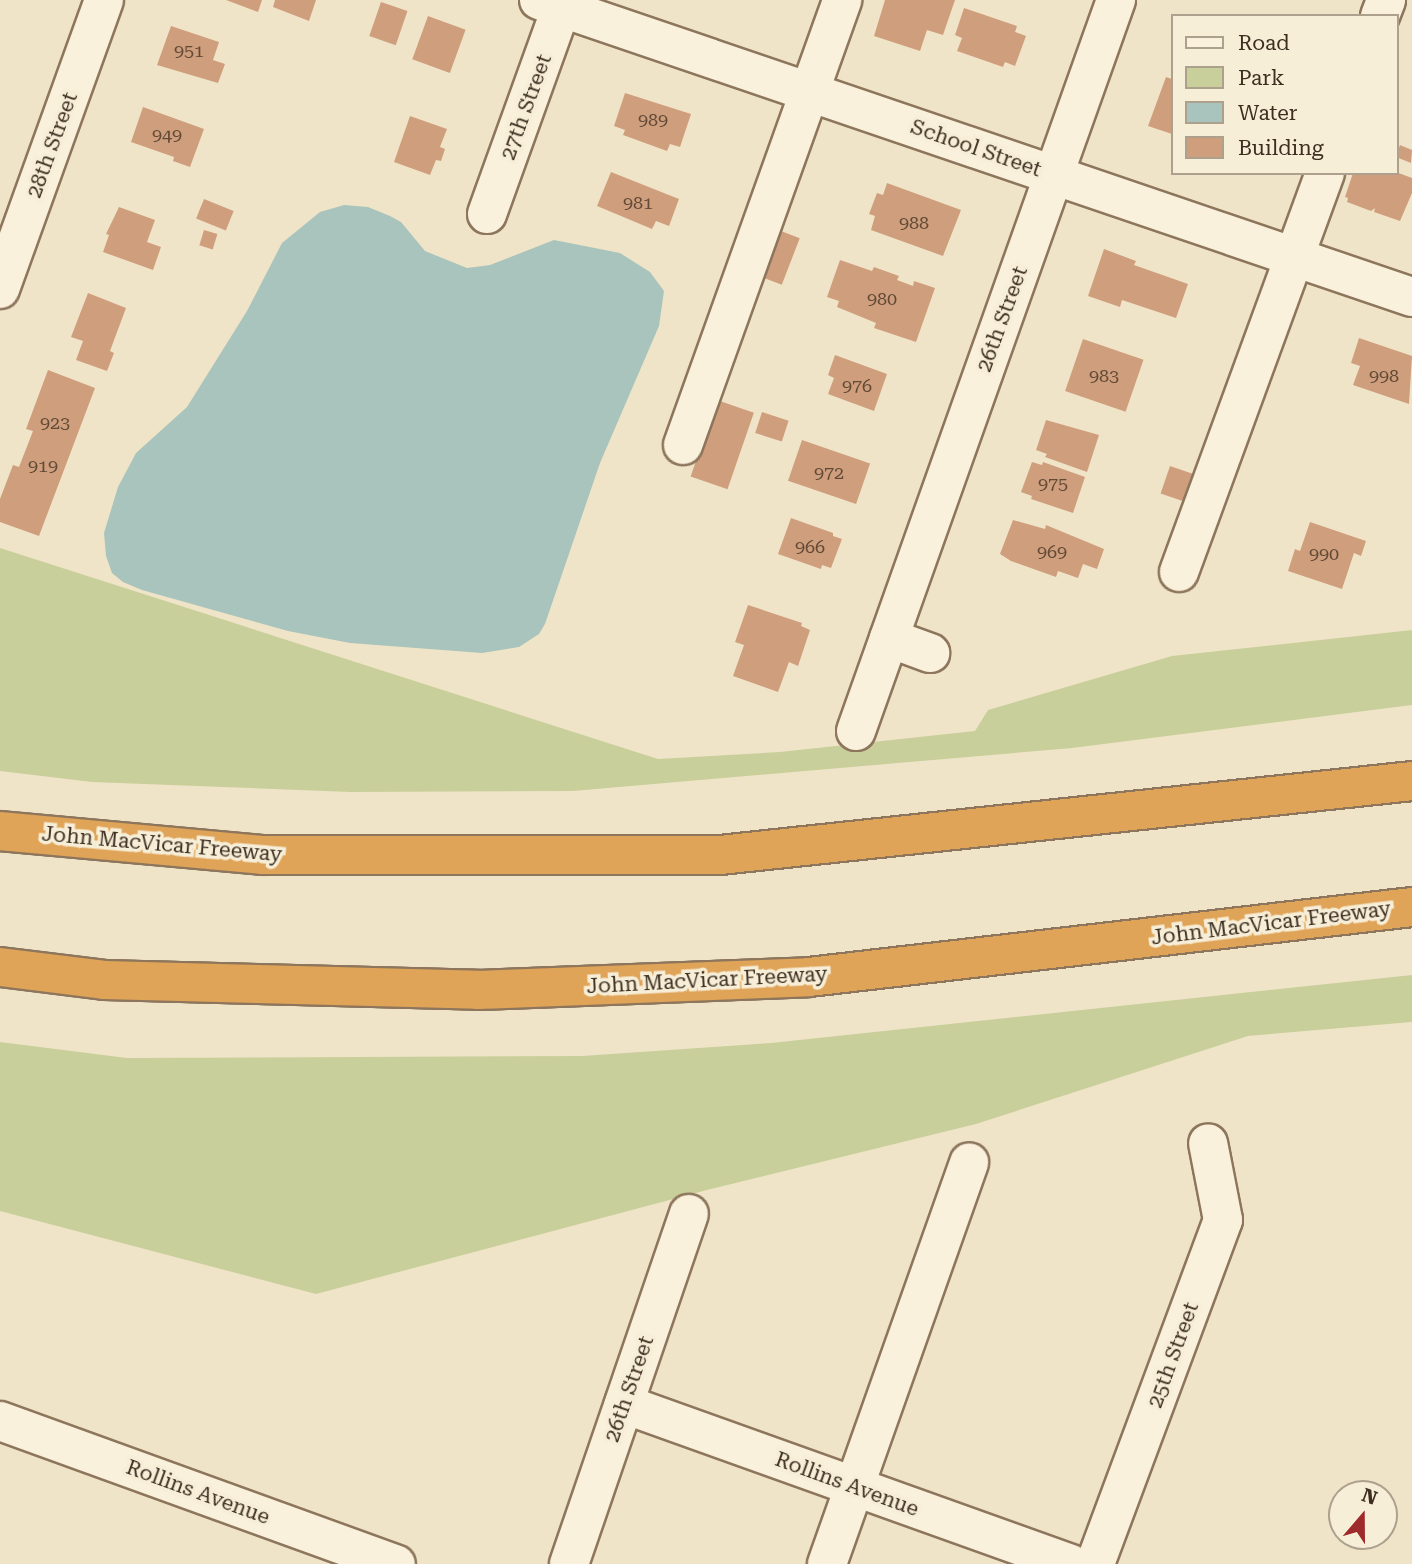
<!DOCTYPE html>
<html>
<head>
<meta charset="utf-8">
<style>
	body { margin:0 }
	#map { position:relative; width:1412px; height:1564px; overflow:hidden; background:#f0e4c8; font-family:"Roboto Serif",serif }
	div>[style] { position:absolute }
	[style*='--x'] { left:calc(var(--x)*1px); top:calc(var(--y)*1px); width:calc(var(--w)*1px); rotate:calc(var(--a)*1deg) }
	.green>* { inset:0; background:#c9cf9b }
	.water>* { inset:0; background:#a9c4bc }
	.building>* { inset:0; background:#cf9f7d; transform-origin:0 0 }
	.roads { filter:drop-shadow(2px 0 #8d765c) drop-shadow(-2px 0 #8d765c) drop-shadow(0 2px #8d765c) drop-shadow(0 -2px #8d765c) }
	.minor>* { height:38px; margin:-19px; padding:0 19px; transform-origin:19px; border-radius:19px; background:#faf1dc }
	.highway>* { height:38px; margin:-19px; padding:0 19px; transform-origin:19px; border-radius:19px; background:#e0a458 }
	span { translate:-50% -50%; white-space:nowrap; text-align:center; line-height:1.15; -webkit-text-stroke:7px #f7eed8; paint-order:stroke }
	.number-label { font-size:18px; color:#624a37 }
	.number-label span { -webkit-text-stroke-width:0 }
	.street-label { font-size:21px; color:#3d2e20 }
	.legend { position:absolute; left:1171px; top:14px; width:228px; height:161px; box-sizing:border-box; background:#f7eed8; border:2px solid #ada18e; margin:0; padding:9px 12px; list-style:none; font-size:21px; color:#3d2e20 }
	.legend li { display:flex; align-items:center; gap:14px; height:35px }
	.legend b { width:35px; border:2px solid #ada18e }
	.north { position:absolute; left:1328px; top:1480px; width:70px; height:70px; box-sizing:border-box; background:#f7eed8; border:2px solid #ada18e; border-radius:50%; rotate:20deg; font-size:19px; font-weight:700; line-height:28px; text-align:center; color:#3d2e20 }
	.north::after { content:''; display:block; margin:auto; width:24px; height:32px; background:#9e2a2b; clip-path:polygon(50% 0,100% 100%,50% 72%,0 100%) }
</style>
</head>
<body>
<div id="map">
	<div class="green">
		<div style="clip-path:polygon(0 548px,658px 759px,780px 752px,975px 731px,988px 710px,1172px 656px,1412px 630px,1412px 705px,1072px 748px,573px 791px,350px 792px,92px 782px,0 771px)"></div>
		<div style="clip-path:polygon(1412px 975px,1412px 1022px,1248px 1036px,976px 1124px,707px 1190px,316px 1294px,0 1211px,0 1042px,127px 1058px,582px 1056px,771px 1043px)"></div>
	</div>
	<div class="water">
		<div style="clip-path:polygon(344px 205px,368px 207px,390px 216px,401px 222px,425px 251px,467px 268px,490px 265px,554px 240px,620px 253px,650px 272px,664px 291px,659px 326px,600px 463px,545px 624px,539px 634px,519px 647px,482px 653px,350px 643px,288px 631px,142px 590px,123px 582px,112px 573px,106px 556px,104px 533px,118px 487px,136px 453px,187px 407px,247px 311px,282px 243px,320px 212px)"></div>
	</div>
	<div class="building">
		<div style="clip-path:polygon(226px 0,262px 0,258px 12px)"></div>
		<div style="clip-path:polygon(275px 0,316px 0,309px 21px,273px 7px)"></div>
		<div style="clip-path:polygon(885px 0,955px 0,943px 35px,927px 30px,920px 51px,874px 36px)"></div>
		<div style="left:381px;top:2px;width:28px;height:36px;rotate:19deg"></div>
		<div style="clip-path:polygon(964px 8px,1017px 26px,1015px 32px,1026px 36px,1015px 66px,1005px 62px,1003px 67px,957px 51px,962px 38px,955px 35px)"></div>
		<div style="left:428px;top:16px;width:40px;height:46px;rotate:20deg"></div>
		<div style="clip-path:polygon(171px 26px,219px 42px,213px 60px,225px 64px,218px 83px,157px 65px)"></div>
		<div style="clip-path:polygon(1166px 77px,1172px 79px,1172px 134px,1148px 126px)"></div>
		<div style="clip-path:polygon(625px 93px,691px 114px,680px 147px,670px 144px,667px 151px,623px 135px,625px 130px,614px 126px)"></div>
		<div style="clip-path:polygon(143px 107px,204px 129px,190px 167px,173px 161px,174px 157px,131px 142px)"></div>
		<div style="clip-path:polygon(410px 116px,447px 129px,440px 147px,445px 149px,441px 161px,436px 160px,430px 175px,394px 162px)"></div>
		<div style="clip-path:polygon(1400px 145px,1412px 150px,1411px 163px,1396px 157px)"></div>
		<div style="clip-path:polygon(611px 172px,679px 199px,669px 226px,656px 221px,652px 229px,597px 206px)"></div>
		<div style="clip-path:polygon(1396px 172px,1412px 178px,1412px 193px,1400px 221px,1374px 212px,1375px 208px,1371px 211px,1347px 202px,1348px 198px,1345px 197px,1353px 173px)"></div>
		<div style="clip-path:polygon(887px 183px,961px 210px,943px 256px,871px 230px,875px 216px,869px 214px,877px 193px,883px 195px)"></div>
		<div style="left:204px;top:199px;width:32px;height:21px;rotate:22deg"></div>
		<div style="clip-path:polygon(119px 207px,155px 220px,147px 242px,161px 247px,153px 270px,103px 252px,109px 235px,106px 234px)"></div>
		<div style="left:768px;top:226px;width:34px;height:50px;rotate:21deg"></div>
		<div style="left:204px;top:230px;width:14px;height:16px;rotate:17deg"></div>
		<div style="clip-path:polygon(1104px 249px,1136px 261px,1134px 265px,1188px 284px,1176px 318px,1122px 300px,1120px 307px,1088px 296px)"></div>
		<div style="clip-path:polygon(840px 260px,872px 271px,874px 267px,899px 276px,897px 280px,913px 286px,914px 281px,935px 288px,916px 342px,874px 328px,876px 323px,837px 307px,839px 301px,827px 297px)"></div>
		<div style="clip-path:polygon(88px 293px,126px 308px,110px 351px,114px 353px,107px 371px,76px 360px,83px 341px,71px 337px)"></div>
		<div style="clip-path:polygon(1359px 338px,1412px 356px,1409px 404px,1353px 385px,1360px 366px,1351px 363px)"></div>
		<div style="left:1083px;top:339px;width:64px;height:55px;rotate:19deg"></div>
		<div style="clip-path:polygon(835px 355px,887px 374px,874px 411px,828px 394px,834px 378px,828px 375px)"></div>
		<div style="clip-path:polygon(48px 370px,95px 388px,39px 536px,0 522px,0 499px,13px 465px,19px 467px,33px 431px,26px 429px)"></div>
		<div style="left:717px;top:400px;width:39px;height:81px;rotate:19deg"></div>
		<div style="left:762px;top:412px;width:28px;height:22px;rotate:18deg"></div>
		<div style="clip-path:polygon(1046px 420px,1099px 435px,1087px 472px,1045px 457px,1047px 454px,1036px 450px)"></div>
		<div style="left:802px;top:440px;width:72px;height:43px;rotate:19deg"></div>
		<div style="clip-path:polygon(1032px 462px,1042px 465px,1043px 462px,1085px 477px,1073px 513px,1031px 499px,1032px 496px,1021px 492px)"></div>
		<div style="left:1170px;top:466px;width:31px;height:29px;rotate:19deg"></div>
		<div style="clip-path:polygon(791px 518px,833px 533px,833px 536px,842px 539px,831px 568px,822px 565px,821px 569px,778px 554px)"></div>
		<div style="clip-path:polygon(1013px 520px,1045px 529px,1046px 525px,1104px 549px,1097px 569px,1083px 564px,1078px 578px,1058px 571px,1056px 577px,1011px 561px,1000px 554px)"></div>
		<div style="clip-path:polygon(1310px 522px,1366px 541px,1361px 556px,1354px 553px,1342px 589px,1288px 571px,1295px 549px,1300px 551px)"></div>
		<div style="clip-path:polygon(748px 605px,802px 623px,801px 626px,810px 630px,798px 666px,789px 662px,778px 692px,733px 676px,744px 645px,735px 642px)"></div>
	</div>
	<div class="roads">
		<div class="minor">
			<div style="--x:539;--y:0;--w:922;--a:18.79"></div>
			<div style="--x:1380;--y:16;--w:17;--a:-69"></div>
			<div style="--x:487;--y:214;--w:227;--a:-70.2"></div>
			<div style="--x:0;--y:289;--w:307;--a:-70.2"></div>
			<div style="--x:683;--y:445;--w:473;--a:-70.3"></div>
			<div style="--x:1179;--y:572;--w:425;--a:-69.9"></div>
			<div style="--x:889;--y:638;--w:44;--a:20.1"></div>
			<div style="--x:856;--y:731;--w:776;--a:-70.42"></div>
			<div style="--x:624;--y:1404;--w:474;--a:19.7"></div>
			<div style="--x:0;--y:1421;--w:421;--a:19.9"></div>
			<div style="--x:569;--y:1564;--w:370;--a:-71.1"></div>
			<div style="--x:827;--y:1564;--w:426;--a:-70.5"></div>
			<div style="--x:1095;--y:1564;--w:367;--a:-69.6"></div>
			<div style="--x:1223;--y:1220;--w:78;--a:-101"></div>
		</div>
		<div class="highway">
			<div style="--x:0;--y:831;--w:263;--a:5.2"></div>
			<div style="--x:262;--y:855;--w:458;--a:0"></div>
			<div style="--x:720;--y:855;--w:696;--a:-6.1"></div>
			<div style="--x:0;--y:967;--w:105;--a:7.1"></div>
			<div style="--x:104;--y:980;--w:374;--a:1.5"></div>
			<div style="--x:478;--y:990;--w:331;--a:-2.2"></div>
			<div style="--x:809;--y:977;--w:607;--a:-6.62"></div>
		</div>
	</div>
	<div class="number-label">
		<span style="left:189px;top:51px">951</span>
		<span style="left:653px;top:120px">989</span>
		<span style="left:167px;top:135px">949</span>
		<span style="left:638px;top:203px">981</span>
		<span style="left:914px;top:223px">988</span>
		<span style="left:882px;top:299px">980</span>
		<span style="left:1104px;top:376px">983</span>
		<span style="left:1384px;top:376px">998</span>
		<span style="left:857px;top:386px">976</span>
		<span style="left:55px;top:423px">923</span>
		<span style="left:43px;top:466px">919</span>
		<span style="left:829px;top:473px">972</span>
		<span style="left:1053px;top:484px">975</span>
		<span style="left:810px;top:547px">966</span>
		<span style="left:1052px;top:552px">969</span>
		<span style="left:1324px;top:554px">990</span>
	</div>
	<div class="street-label">
		<span style="left:526px;top:107px;rotate:-70deg">27th Street</span>
		<span style="left:52px;top:145px;rotate:-70deg">28th Street</span>
		<span style="left:976px;top:148px;rotate:19deg">School Street</span>
		<span style="left:1002px;top:319px;rotate:-70deg">26th Street</span>
		<span style="left:162px;top:844px;rotate:5deg">John MacVicar Freeway</span>
		<span style="left:1271px;top:923px;rotate:-7deg">John MacVicar Freeway</span>
		<span style="left:707px;top:980px;rotate:-3deg">John MacVicar Freeway</span>
		<span style="left:1173px;top:1355px;rotate:-70deg">25th Street</span>
		<span style="left:629px;top:1389px;rotate:-71deg">26th Street</span>
		<span style="left:847px;top:1484px;rotate:20deg">Rollins Avenue</span>
		<span style="left:198px;top:1492px;rotate:20deg">Rollins Avenue</span>
	</div>
	<ul class="legend">
	<li><b style="height:9px;background:#faf1dc"></b>Road</li>
	<li><b style="height:19px;background:#c9cf9b"></b>Park</li>
	<li><b style="height:19px;background:#a9c4bc"></b>Water</li>
	<li><b style="height:19px;background:#cf9f7d"></b>Building</li>
	</ul>
	<div class="north">N</div>
</div>
</body>
</html>
